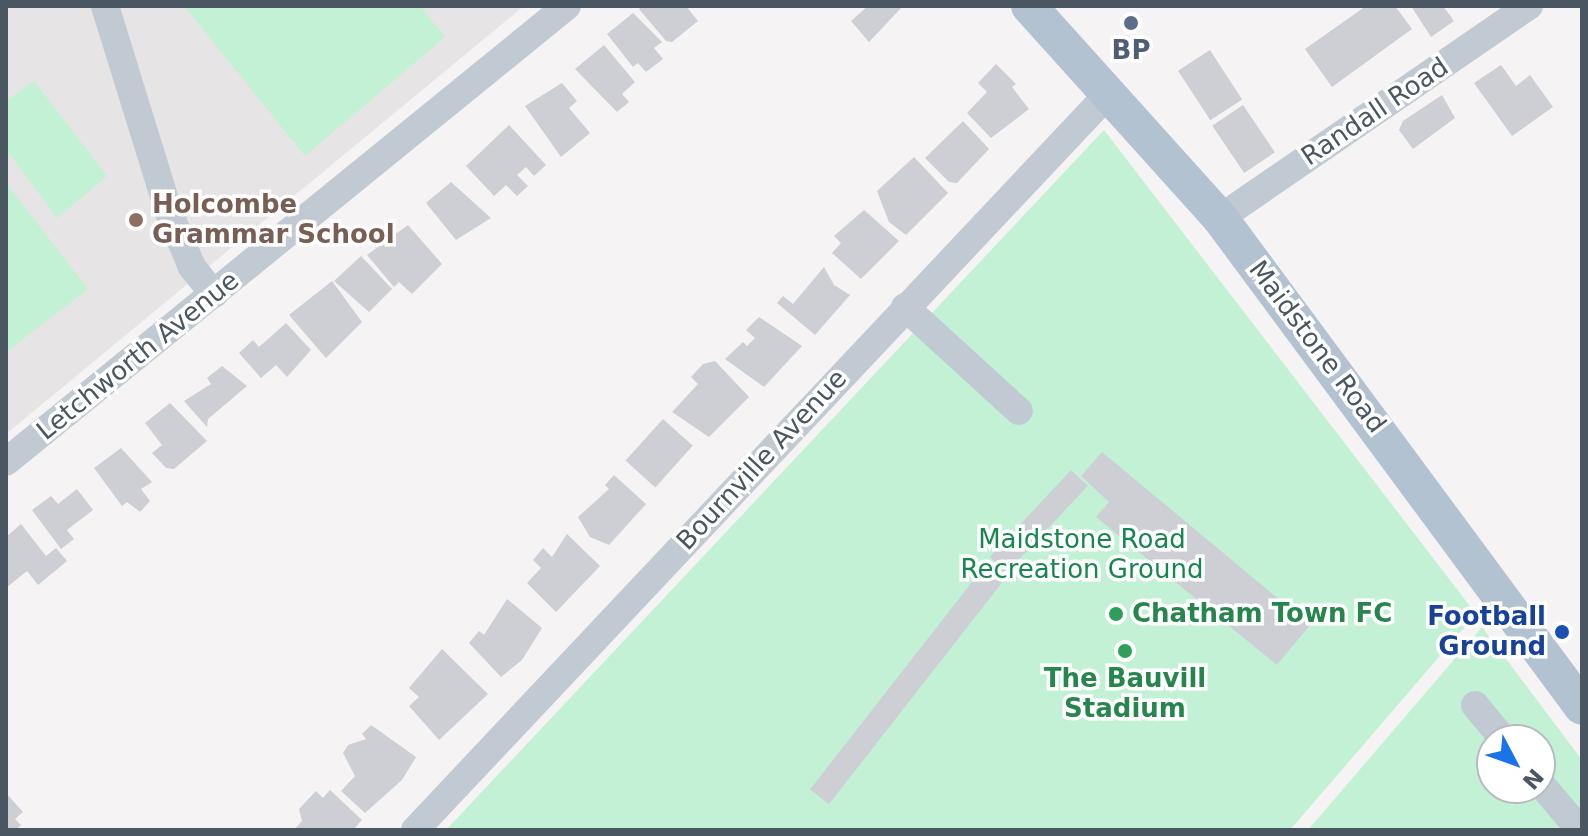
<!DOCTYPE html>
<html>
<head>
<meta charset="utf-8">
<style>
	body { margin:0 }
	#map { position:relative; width:1588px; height:836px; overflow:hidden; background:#f5f3f3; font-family:"DejaVu Sans",sans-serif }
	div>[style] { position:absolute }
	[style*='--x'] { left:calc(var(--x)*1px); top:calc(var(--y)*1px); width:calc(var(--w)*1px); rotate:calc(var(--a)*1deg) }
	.education>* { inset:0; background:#e6e4e5 }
	.green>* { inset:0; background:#c3f1d5 }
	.building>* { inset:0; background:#cdcfd5; transform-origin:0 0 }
	.minor>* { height:28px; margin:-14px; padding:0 14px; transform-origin:14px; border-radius:14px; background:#c1cad2 }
	.major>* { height:36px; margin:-18px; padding:0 18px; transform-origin:18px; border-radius:18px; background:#b3c2d1 }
	.dots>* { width:22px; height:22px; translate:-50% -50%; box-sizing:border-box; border:4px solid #fff; border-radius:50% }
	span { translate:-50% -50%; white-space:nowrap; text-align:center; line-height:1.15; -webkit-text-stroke:7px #fff; paint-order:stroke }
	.service-label { font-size:26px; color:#4e5e75; font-weight:700 }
	.street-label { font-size:26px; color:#4a5661 }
	.education-label { font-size:26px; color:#785e54; font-weight:700 }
	.left { translate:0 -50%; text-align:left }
	.park-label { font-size:26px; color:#17864f }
	.leisure-label { font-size:26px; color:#27864d; font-weight:700 }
	.transit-label { font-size:26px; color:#164399; font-weight:700 }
	.right { translate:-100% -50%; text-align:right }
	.frame { position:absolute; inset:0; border:8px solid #4a5661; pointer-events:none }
	.north { position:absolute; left:1476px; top:724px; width:80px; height:80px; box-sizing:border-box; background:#fff; border:2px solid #b7bbc0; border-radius:50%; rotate:131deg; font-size:22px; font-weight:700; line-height:32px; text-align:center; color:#4a5661 }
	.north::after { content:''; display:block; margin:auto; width:28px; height:36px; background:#1a73e8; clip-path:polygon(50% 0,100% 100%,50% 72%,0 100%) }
</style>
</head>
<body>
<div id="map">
	<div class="education">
		<div style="clip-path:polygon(6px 6px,524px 6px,6px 434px)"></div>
	</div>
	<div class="green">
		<div style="clip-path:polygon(184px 6px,420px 6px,445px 37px,305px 156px)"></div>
		<div style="clip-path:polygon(34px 81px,107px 176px,57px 218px,6px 149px,6px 101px)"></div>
		<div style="clip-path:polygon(1104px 130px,1476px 614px,1290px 830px,446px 830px)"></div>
		<div style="clip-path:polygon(6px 183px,88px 289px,6px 352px)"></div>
		<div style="clip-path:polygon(evenodd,1482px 627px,1582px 760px,1582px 830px,1308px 830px,1482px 627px,1492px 740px,1540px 740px,1540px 788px,1492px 788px,1492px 740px)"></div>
	</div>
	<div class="building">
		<div style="clip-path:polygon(643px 6px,686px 6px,698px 21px,672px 42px,666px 41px,639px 9px)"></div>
		<div style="clip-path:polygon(868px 6px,903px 6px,869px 42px,851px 21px)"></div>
		<div style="clip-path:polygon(1366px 6px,1395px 6px,1412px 29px,1332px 87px,1305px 49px)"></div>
		<div style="clip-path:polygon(1411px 6px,1443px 6px,1454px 21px,1431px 37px)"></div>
		<div style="clip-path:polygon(633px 13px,662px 42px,654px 48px,663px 59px,646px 72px,638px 63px,633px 67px,607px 34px)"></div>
		<div style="clip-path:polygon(604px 45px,635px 82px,622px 94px,629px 102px,617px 112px,575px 69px)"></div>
		<div style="left:1210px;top:50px;width:59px;height:38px;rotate:57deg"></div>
		<div style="clip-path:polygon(996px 64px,1016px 84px,1012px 87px,1029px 109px,991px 138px,967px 113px,987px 92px,978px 83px)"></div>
		<div style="clip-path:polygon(1501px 65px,1516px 86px,1530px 75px,1553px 107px,1512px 136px,1474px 83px)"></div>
		<div style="clip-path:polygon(562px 83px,577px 101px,569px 108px,590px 133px,561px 157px,525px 106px)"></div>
		<div style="clip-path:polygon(1442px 95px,1455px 118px,1413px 149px,1399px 130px,1403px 121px)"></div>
		<div style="left:1243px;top:105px;width:57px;height:37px;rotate:56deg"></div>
		<div style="clip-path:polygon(963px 121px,989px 149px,957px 183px,949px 182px,925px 158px)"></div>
		<div style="clip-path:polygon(509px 125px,546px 165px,534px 176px,526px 167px,517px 175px,528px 186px,517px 196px,506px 185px,494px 196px,466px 166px)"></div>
		<div style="clip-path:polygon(914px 157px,948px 193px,906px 235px,889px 222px,877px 191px)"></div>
		<div style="clip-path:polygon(451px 182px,491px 218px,456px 240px,426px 203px)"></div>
		<div style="clip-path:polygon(864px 210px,899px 241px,861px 279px,832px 253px,841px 243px,834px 236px)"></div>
		<div style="clip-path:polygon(408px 225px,442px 264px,412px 294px,399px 282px,394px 287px,367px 255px)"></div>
		<div style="clip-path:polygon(361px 256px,392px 289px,369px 312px,334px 281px)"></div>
		<div style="clip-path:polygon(824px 267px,834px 285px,850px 295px,815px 335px,777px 303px,783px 296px,793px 304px)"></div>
		<div style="clip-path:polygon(332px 281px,362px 322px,326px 358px,289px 315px)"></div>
		<div style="clip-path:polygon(759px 317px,802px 346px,764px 387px,725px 359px,743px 342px,747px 346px,755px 338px,746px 330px)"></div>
		<div style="clip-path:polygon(286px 323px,311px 350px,287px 377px,276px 365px,261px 378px,239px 353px,253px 340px,259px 347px)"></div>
		<div style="clip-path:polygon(715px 361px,749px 397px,709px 437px,672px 412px,698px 384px,691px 377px,703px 364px)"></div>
		<div style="clip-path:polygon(222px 366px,247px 386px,208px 419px,207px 427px,184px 401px,211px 384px,207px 378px)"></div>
		<div style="clip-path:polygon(170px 403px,207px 441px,174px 469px,166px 468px,152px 453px,162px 445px,145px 423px)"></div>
		<div style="left:663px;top:419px;width:40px;height:56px;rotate:42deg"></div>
		<div style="clip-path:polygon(121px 448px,152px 482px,141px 489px,150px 501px,140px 512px,127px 502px,122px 506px,94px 468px)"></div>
		<div style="clip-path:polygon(1102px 452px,1310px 625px,1277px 665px,1096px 517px,1109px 502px,1081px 476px)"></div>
		<div style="left:1071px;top:470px;width:23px;height:119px;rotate:43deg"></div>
		<div style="clip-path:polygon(614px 475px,646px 504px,609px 545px,590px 537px,578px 517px,609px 489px,605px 485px)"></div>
		<div style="clip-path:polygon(77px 489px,93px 510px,67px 530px,74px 539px,61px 549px,32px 510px,51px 496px,58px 504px)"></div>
		<div style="clip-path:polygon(21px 524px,46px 556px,56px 548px,67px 561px,38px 585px,27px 571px,6px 588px,6px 537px)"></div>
		<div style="clip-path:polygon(567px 534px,600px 566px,556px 612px,527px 583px,541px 568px,533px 560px,543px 548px,552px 557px)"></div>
		<div style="left:983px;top:568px;width:24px;height:281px;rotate:38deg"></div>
		<div style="clip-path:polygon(507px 599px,542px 628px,522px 660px,501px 677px,469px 643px,479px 631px,484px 635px)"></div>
		<div style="clip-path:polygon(442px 649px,488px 694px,439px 740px,409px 706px,419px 697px,409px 688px)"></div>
		<div style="clip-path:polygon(371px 725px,416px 757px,402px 780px,365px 813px,341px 791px,355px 776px,343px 753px,348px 745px,366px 739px,362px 734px)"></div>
		<div style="clip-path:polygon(330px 790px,362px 820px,353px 830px,294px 830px,302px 821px,299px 809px,316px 791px,323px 798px)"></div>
		<div style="clip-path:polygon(6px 793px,23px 812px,15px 819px,21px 825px,16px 830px,6px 830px)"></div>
	</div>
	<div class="minor">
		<div style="--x:105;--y:6;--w:214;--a:72.8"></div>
		<div style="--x:168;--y:210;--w:62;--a:67.2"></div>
		<div style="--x:192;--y:267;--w:35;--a:51"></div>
		<div style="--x:1220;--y:218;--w:375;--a:-34.5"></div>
		<div style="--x:905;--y:307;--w:154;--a:42.4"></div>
		<div style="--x:6;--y:462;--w:723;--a:-39.11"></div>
		<div style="--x:1475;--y:705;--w:45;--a:50.4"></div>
		<div style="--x:1540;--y:783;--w:62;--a:49.6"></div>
		<div style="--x:415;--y:830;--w:1014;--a:-46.72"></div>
	</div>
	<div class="major">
		<div style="--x:1029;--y:6;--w:285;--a:48"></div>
		<div style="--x:1220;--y:218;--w:608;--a:53.49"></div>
	</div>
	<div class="dots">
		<div style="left:1131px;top:23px;background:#5c6f8a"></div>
		<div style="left:136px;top:220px;background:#8d6e63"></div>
		<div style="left:1116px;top:614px;background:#2e9e5b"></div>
		<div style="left:1562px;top:632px;background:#1a4fb4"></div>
		<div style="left:1125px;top:651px;background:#2e9e5b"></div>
	</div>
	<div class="service-label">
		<span style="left:1131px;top:51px">BP</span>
	</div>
	<div class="street-label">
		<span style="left:1375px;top:112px;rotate:-34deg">Randall Road</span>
		<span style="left:1317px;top:347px;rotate:53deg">Maidstone Road</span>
		<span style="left:138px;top:356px;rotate:-39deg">Letchworth Avenue</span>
		<span style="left:762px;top:460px;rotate:-47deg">Bournville Avenue</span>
	</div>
	<div class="education-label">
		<span class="left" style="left:152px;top:220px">Holcombe<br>Grammar School</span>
	</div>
	<div class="park-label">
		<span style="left:1082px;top:555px">Maidstone Road<br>Recreation Ground</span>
	</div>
	<div class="leisure-label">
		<span class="left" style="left:1132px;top:614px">Chatham Town FC</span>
		<span style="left:1125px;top:694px">The Bauvill<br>Stadium</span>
	</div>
	<div class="transit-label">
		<span class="right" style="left:1546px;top:632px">Football<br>Ground</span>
	</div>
	<div class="frame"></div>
	<div class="north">N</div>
</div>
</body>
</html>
